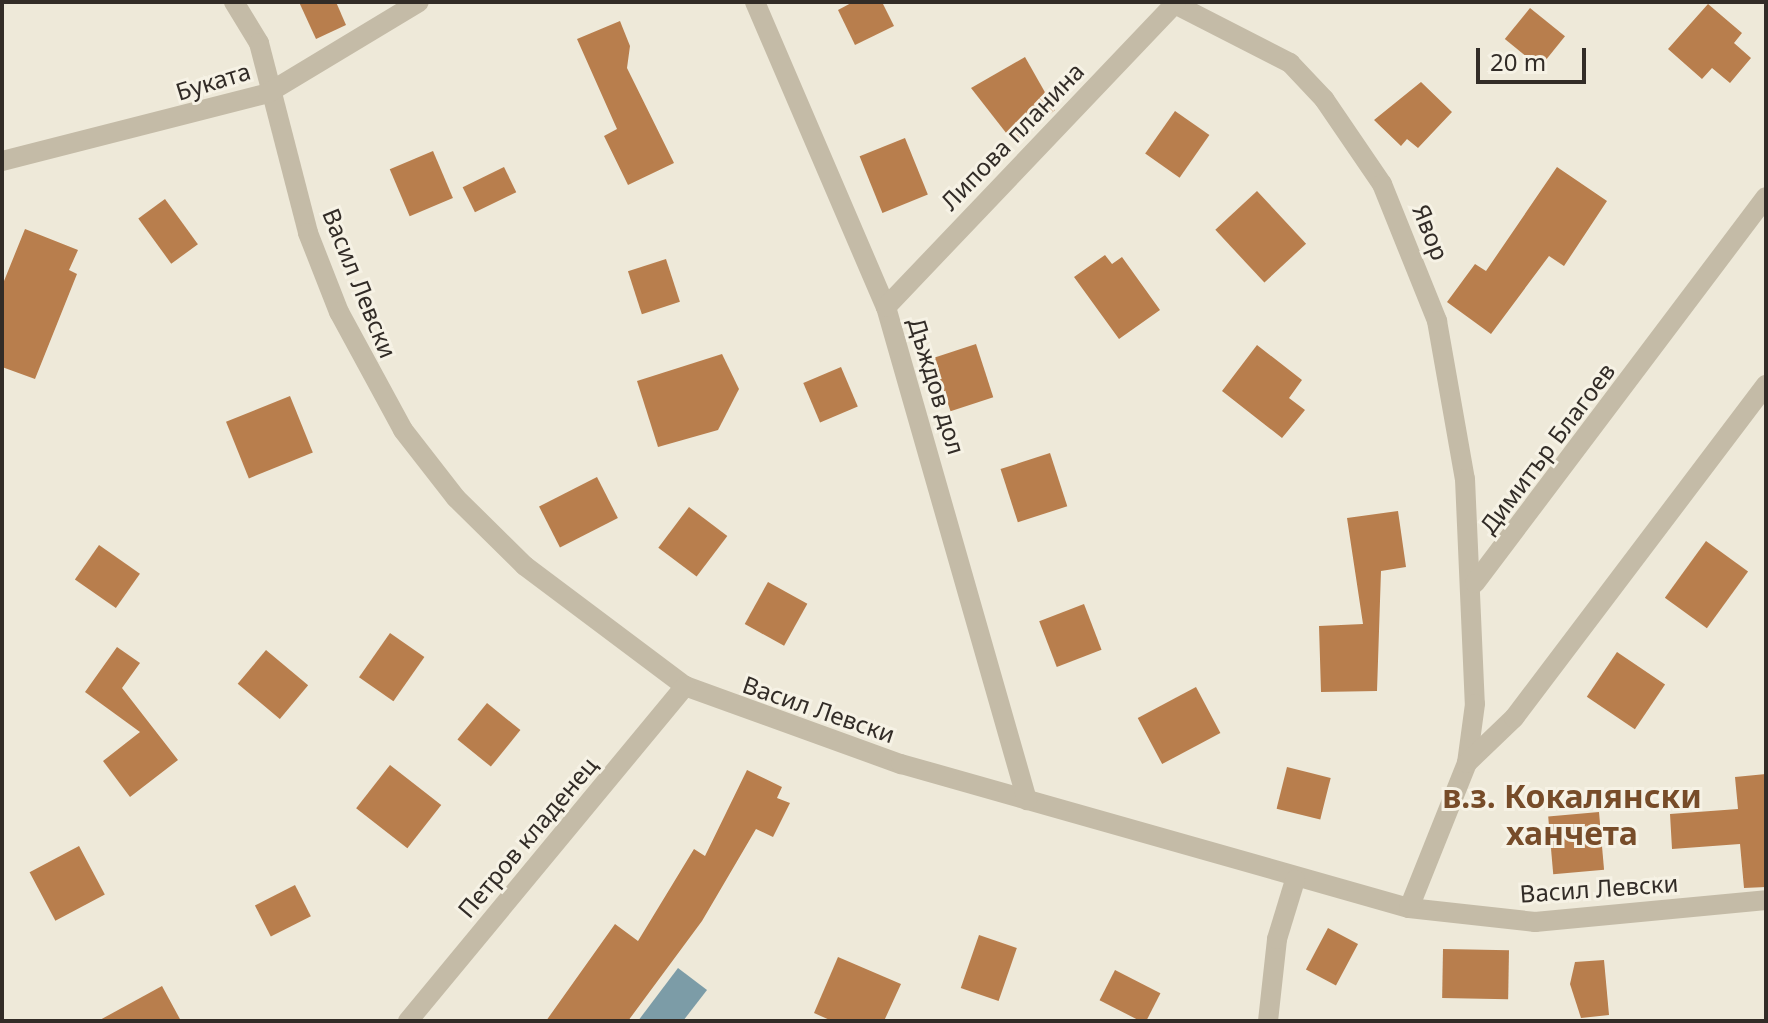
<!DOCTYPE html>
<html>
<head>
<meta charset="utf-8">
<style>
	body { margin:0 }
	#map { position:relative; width:1768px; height:1023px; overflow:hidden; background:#eee9d9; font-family:"Noto Sans",sans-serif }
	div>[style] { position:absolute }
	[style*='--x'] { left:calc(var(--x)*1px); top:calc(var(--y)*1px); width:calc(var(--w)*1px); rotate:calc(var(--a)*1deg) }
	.water>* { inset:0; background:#7c9ca7 }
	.building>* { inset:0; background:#b87e4d; transform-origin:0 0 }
	.minor>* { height:20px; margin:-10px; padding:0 10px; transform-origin:10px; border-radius:10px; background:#c4bba7 }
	span { translate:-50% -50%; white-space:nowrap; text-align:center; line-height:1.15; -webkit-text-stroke:6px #f6f2e5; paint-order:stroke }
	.street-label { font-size:24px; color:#322c27 }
	.district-label { font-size:32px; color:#774c29; font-weight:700 }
	.frame { position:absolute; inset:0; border:4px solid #322c27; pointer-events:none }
	.scale { position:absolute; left:1476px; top:48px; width:110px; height:36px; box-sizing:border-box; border:4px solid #322c27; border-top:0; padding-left:10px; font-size:24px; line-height:28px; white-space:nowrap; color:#322c27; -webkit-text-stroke:6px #f6f2e5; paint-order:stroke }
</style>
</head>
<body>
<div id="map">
	<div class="water">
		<div style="clip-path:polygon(678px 968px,707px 990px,683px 1021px,638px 1021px)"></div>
	</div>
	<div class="building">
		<div style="clip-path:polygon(299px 2px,336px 2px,346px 25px,316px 39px)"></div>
		<div style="clip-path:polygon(853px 2px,882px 2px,894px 26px,855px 45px,838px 10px)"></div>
		<div style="clip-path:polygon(1708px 4px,1742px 33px,1734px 43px,1751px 58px,1730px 83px,1712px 68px,1702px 79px,1668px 49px)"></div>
		<div style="left:1530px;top:8px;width:45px;height:40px;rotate:39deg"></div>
		<div style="clip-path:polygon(620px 21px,630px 46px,627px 68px,674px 163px,628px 185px,604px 136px,617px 129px,577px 39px)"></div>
		<div style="clip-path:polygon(1025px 57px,1055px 110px,1014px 143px,971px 88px)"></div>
		<div style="clip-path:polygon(1421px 82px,1452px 112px,1418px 148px,1407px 139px,1401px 146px,1374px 120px)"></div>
		<div style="left:1175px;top:111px;width:42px;height:52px;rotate:35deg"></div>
		<div style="left:905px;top:138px;width:61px;height:49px;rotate:68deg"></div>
		<div style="left:433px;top:151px;width:51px;height:47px;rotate:67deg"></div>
		<div style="left:504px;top:167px;width:28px;height:46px;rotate:64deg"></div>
		<div style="clip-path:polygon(1557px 167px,1607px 201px,1564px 266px,1549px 256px,1491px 334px,1447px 302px,1475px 264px,1486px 271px)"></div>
		<div style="left:1257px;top:191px;width:72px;height:57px;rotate:47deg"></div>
		<div style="left:165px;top:199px;width:56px;height:33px;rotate:54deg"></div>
		<div style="clip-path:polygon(25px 229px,78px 250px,69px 270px,77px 274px,35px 379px,2px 367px,2px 286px)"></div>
		<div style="clip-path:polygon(1105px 255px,1112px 264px,1122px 257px,1160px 310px,1119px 339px,1074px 277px)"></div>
		<div style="left:666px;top:259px;width:45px;height:40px;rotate:72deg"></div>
		<div style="left:976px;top:344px;width:56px;height:45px;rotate:72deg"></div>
		<div style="clip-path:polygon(1257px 345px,1302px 380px,1289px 398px,1305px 410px,1282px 438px,1222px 391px)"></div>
		<div style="clip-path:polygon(722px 354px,739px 389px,718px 430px,658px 447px,637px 381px)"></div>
		<div style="left:841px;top:367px;width:43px;height:41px;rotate:67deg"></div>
		<div style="left:290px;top:396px;width:61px;height:69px;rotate:68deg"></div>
		<div style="left:1050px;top:453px;width:56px;height:52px;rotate:72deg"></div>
		<div style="left:597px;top:477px;width:46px;height:65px;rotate:63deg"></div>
		<div style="left:689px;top:507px;width:48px;height:51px;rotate:37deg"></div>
		<div style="clip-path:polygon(1398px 511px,1406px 567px,1381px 571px,1377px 691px,1321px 692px,1319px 626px,1363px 624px,1347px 518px)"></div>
		<div style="left:1706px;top:541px;width:52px;height:70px;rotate:36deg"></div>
		<div style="left:99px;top:545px;width:50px;height:42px;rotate:35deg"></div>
		<div style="left:768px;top:582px;width:45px;height:48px;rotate:29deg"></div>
		<div style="left:1084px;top:604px;width:49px;height:48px;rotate:69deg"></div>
		<div style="left:390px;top:633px;width:42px;height:54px;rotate:35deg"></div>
		<div style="clip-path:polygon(117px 647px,140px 663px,122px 688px,178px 760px,130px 797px,103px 761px,140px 732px,85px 692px)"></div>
		<div style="left:266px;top:650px;width:55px;height:44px;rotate:40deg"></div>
		<div style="left:1617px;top:652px;width:58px;height:54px;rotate:34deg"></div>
		<div style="left:1196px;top:687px;width:52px;height:66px;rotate:62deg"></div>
		<div style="left:487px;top:703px;width:43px;height:47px;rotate:39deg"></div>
		<div style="left:390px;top:765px;width:65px;height:55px;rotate:38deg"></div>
		<div style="left:1287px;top:767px;width:45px;height:43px;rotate:14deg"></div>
		<div style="clip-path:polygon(747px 770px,782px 787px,777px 798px,790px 803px,773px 837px,756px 829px,702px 921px,628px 1021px,546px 1021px,615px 924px,638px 941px,694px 849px,705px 856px)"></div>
		<div style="clip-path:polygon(1766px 774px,1766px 887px,1744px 888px,1740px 844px,1672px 849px,1670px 814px,1738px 809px,1735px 777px)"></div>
		<div style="left:1599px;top:812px;width:58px;height:51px;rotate:85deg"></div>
		<div style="left:79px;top:846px;width:55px;height:56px;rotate:62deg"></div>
		<div style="left:295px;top:885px;width:35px;height:45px;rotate:63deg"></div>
		<div style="left:1328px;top:928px;width:34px;height:47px;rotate:28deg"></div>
		<div style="left:979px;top:935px;width:40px;height:56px;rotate:19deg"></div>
		<div style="left:1443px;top:949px;width:66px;height:49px;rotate:1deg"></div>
		<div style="clip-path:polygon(838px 957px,901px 984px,884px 1021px,832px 1021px,814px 1013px)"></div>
		<div style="clip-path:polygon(1604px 960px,1609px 1015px,1581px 1018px,1570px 984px,1575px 962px)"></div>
		<div style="left:1115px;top:970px;width:51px;height:34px;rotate:27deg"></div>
		<div style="clip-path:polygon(162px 986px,181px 1021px,98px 1021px)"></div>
	</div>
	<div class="minor">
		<div style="--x:234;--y:2;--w:48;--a:58.6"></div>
		<div style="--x:259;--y:43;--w:196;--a:75.5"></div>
		<div style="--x:308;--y:233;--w:85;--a:68.6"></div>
		<div style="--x:339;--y:312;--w:134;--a:61.5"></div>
		<div style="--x:403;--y:430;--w:86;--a:52.1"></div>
		<div style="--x:456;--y:498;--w:97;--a:44.6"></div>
		<div style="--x:525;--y:566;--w:200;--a:36.9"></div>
		<div style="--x:685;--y:686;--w:230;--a:19.9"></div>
		<div style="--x:901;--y:764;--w:528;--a:15.83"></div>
		<div style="--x:1409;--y:908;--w:127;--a:6.3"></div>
		<div style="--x:1535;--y:922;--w:232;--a:-5.4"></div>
		<div style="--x:755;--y:2;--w:332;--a:66.8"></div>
		<div style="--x:886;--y:307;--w:513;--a:74.04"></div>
		<div style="--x:1171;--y:2;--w:134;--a:27.1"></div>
		<div style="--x:1290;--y:63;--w:50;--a:46.6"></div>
		<div style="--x:1324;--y:99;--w:103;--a:55.7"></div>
		<div style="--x:1382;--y:184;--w:148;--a:68.1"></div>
		<div style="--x:1437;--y:321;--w:160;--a:80"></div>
		<div style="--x:1465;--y:479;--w:225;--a:87.5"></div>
		<div style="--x:1475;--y:704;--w:60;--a:97.7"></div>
		<div style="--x:1467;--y:763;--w:156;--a:111.8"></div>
		<div style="--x:2;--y:161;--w:275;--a:-14.3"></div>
		<div style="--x:268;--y:93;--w:176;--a:-31.1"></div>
		<div style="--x:886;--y:307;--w:421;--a:-46.4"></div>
		<div style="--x:1475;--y:583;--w:483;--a:-53"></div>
		<div style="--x:1467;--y:763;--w:65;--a:-43.8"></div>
		<div style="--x:1514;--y:718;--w:418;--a:-52.9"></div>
		<div style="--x:408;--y:1021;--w:435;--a:-50.4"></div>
		<div style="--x:1268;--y:1021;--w:82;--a:-83.7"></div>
		<div style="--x:1277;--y:939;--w:62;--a:-73"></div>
	</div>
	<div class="street-label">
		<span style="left:213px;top:81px;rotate:-17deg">Буката</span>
		<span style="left:1012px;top:136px;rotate:-46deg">Липова планина</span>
		<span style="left:1431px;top:232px;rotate:68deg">Явор</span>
		<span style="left:360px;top:283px;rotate:68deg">Васил Левски</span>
		<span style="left:937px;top:386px;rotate:73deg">Дъждов дол</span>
		<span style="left:1547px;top:448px;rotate:-53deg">Димитър Благоев</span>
		<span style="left:819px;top:709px;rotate:19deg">Васил Левски</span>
		<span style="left:527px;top:837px;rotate:-50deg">Петров кладенец</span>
		<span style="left:1599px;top:888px;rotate:-4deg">Васил Левски</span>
	</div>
	<div class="district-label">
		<span style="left:1572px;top:815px">в.з. Кокалянски<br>ханчета</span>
	</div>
	<div class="frame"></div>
	<div class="scale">20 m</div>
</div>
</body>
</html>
